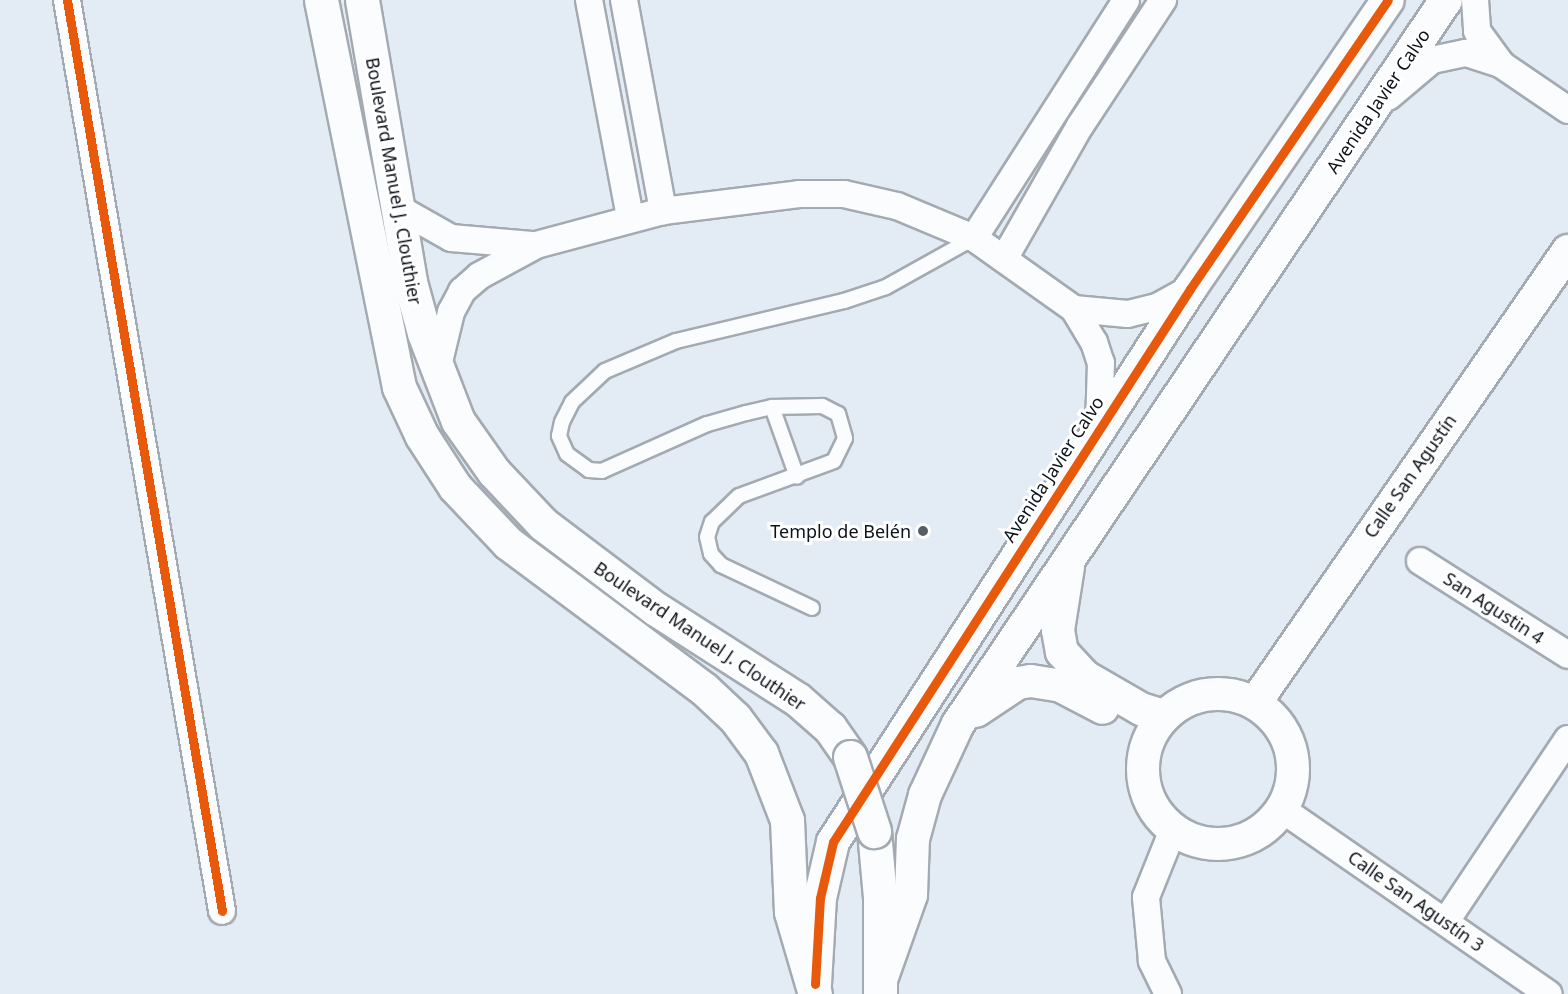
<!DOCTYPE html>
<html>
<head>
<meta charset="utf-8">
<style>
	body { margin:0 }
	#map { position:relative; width:1568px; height:994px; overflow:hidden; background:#e3ebf4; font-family:"Noto Sans",sans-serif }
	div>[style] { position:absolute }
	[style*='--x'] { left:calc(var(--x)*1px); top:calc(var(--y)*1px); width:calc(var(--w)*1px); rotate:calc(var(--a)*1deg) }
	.roads { filter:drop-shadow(2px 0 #a3aab1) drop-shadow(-2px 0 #a3aab1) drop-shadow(0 2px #a3aab1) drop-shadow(0 -2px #a3aab1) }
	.service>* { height:14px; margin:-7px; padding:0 7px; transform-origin:7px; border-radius:7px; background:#fbfcfd }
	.minor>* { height:26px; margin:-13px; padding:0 13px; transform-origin:13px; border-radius:13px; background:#fbfcfd }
	.tertiary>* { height:32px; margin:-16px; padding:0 16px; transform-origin:16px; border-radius:16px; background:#fbfcfd }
	.tertiary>.ring { margin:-16px; padding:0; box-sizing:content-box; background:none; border:32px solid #fbfcfd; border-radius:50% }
	.primary>* { height:33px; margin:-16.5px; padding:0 16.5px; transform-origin:16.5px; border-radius:16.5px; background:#fbfcfd }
	.bridges { filter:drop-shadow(2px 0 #a3aab1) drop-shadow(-2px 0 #a3aab1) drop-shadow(0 2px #a3aab1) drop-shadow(0 -2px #a3aab1) }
	.primary-bridge>* { height:33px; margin:-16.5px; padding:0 16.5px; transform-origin:16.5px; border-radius:16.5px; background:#fbfcfd }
	.cycleway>* { height:9px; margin:-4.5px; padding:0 4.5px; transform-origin:4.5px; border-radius:4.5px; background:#e8590c }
	.dots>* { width:16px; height:16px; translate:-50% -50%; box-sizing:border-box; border:3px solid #fff; border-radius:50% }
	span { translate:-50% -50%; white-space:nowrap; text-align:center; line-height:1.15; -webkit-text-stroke:6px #fff; paint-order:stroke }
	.street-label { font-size:18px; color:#0c131a }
	.poi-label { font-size:18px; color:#0c131a }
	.right { translate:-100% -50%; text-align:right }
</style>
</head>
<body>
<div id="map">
	<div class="roads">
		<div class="service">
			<div style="--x:772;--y:407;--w:74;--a:70.3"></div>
			<div style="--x:812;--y:608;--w:101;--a:-154.7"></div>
			<div style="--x:721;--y:565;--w:15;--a:-132"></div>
			<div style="--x:711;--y:554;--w:17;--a:-103"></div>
			<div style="--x:707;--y:537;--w:16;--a:-72"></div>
			<div style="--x:712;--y:522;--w:37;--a:-44"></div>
			<div style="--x:739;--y:496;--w:101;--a:-20.2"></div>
			<div style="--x:834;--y:461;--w:25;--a:-64"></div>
			<div style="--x:845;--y:438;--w:25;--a:-106"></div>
			<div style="--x:838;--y:414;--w:18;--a:-153"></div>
			<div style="--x:822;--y:406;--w:50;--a:178.9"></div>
			<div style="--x:772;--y:407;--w:27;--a:167"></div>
			<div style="--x:746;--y:413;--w:41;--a:164.2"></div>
			<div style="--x:707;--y:424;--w:115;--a:155.9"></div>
			<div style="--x:602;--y:471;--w:13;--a:-176"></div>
			<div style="--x:589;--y:470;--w:27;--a:-144"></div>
			<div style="--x:567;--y:454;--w:20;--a:-114"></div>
			<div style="--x:559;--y:436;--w:14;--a:-78"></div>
			<div style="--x:562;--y:422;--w:22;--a:-63"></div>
			<div style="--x:572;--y:402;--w:45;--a:-43.2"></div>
			<div style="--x:605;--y:371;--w:77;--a:-22.9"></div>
			<div style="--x:676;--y:341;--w:173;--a:-13.4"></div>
			<div style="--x:844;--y:301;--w:44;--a:-18.4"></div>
			<div style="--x:886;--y:287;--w:101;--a:-29.1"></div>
		</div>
		<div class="minor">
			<div style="--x:67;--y:0;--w:924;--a:80.34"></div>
			<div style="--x:589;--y:0;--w:222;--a:79.3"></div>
			<div style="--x:624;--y:0;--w:215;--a:79.5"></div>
			<div style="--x:1475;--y:0;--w:31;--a:86"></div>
			<div style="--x:1477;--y:31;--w:42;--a:53.7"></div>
			<div style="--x:1388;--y:97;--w:57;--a:-40.1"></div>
			<div style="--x:1432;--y:60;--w:35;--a:-12"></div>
			<div style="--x:1466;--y:53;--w:38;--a:18"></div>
			<div style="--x:1502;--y:65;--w:80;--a:34.3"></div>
			<div style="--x:398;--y:208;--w:61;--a:29.5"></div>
			<div style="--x:451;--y:238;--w:81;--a:4.9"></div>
			<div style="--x:974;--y:238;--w:282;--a:-57.4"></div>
			<div style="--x:1004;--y:259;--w:153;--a:-60.3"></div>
			<div style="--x:1080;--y:126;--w:151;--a:-56.6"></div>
			<div style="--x:1074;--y:309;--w:54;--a:5.3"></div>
			<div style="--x:1128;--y:314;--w:30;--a:-14"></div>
			<div style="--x:1157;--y:307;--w:38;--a:-29"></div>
			<div style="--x:437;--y:370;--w:60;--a:-76.4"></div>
			<div style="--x:451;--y:312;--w:24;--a:-62"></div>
			<div style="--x:462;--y:291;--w:23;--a:-41"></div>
			<div style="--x:479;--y:276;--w:65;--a:-28.5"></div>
			<div style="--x:536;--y:245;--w:131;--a:-15"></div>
			<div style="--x:663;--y:211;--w:137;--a:-7.1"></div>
			<div style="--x:799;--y:194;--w:45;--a:0"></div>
			<div style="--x:844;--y:194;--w:54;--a:12.8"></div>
			<div style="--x:897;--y:206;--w:83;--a:22.6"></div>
			<div style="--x:974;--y:238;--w:123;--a:35.4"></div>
			<div style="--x:1074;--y:309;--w:39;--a:59"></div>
			<div style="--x:1094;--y:342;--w:22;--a:72"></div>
			<div style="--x:1101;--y:363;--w:65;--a:91.8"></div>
			<div style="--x:1420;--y:561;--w:175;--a:32.4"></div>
			<div style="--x:1283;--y:810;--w:323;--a:34.7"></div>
			<div style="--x:1446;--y:921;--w:219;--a:-56.2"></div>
			<div style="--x:1168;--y:994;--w:37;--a:-116"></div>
			<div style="--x:1152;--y:961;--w:64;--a:-95.4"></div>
			<div style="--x:1146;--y:897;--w:72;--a:-68.1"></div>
		</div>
		<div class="tertiary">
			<div style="--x:1068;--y:567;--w:64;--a:99"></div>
			<div style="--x:1058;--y:630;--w:22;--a:80"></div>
			<div style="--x:1062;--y:652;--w:33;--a:47"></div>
			<div style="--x:1084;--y:676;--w:66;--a:30.1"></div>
			<div style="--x:1141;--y:709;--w:24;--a:17"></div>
			<div class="ring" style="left:1143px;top:694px;width:118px;height:118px"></div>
			<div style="--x:1255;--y:703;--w:550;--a:-55.3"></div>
			<div style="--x:976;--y:711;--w:50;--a:-33.7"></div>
			<div style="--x:1018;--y:683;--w:13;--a:-9"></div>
			<div style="--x:1031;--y:681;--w:30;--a:9"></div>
			<div style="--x:1061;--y:686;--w:47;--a:27.6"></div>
			<div style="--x:882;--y:977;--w:87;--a:-70.5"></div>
			<div style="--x:911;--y:895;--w:56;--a:-88"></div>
			<div style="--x:913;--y:839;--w:46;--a:-74.7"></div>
			<div style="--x:925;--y:795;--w:78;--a:-65.1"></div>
			<div style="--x:958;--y:724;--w:873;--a:-56.02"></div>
			<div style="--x:815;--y:984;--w:86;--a:-86.7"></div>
			<div style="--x:820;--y:898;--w:57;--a:-76.9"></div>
			<div style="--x:833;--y:842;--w:658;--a:-57.15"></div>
			<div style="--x:1190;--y:289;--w:350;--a:-55.6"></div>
		</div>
		<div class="primary">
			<div style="--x:321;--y:0;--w:395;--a:78.6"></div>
			<div style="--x:399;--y:387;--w:54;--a:64.9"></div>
			<div style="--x:422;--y:436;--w:61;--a:57.1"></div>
			<div style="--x:455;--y:487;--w:77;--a:46.6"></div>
			<div style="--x:508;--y:543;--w:244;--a:36.7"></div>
			<div style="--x:704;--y:689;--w:42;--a:43.1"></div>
			<div style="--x:735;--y:718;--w:44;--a:53.4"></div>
			<div style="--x:761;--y:753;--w:72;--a:68.8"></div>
			<div style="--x:787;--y:820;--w:92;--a:87.5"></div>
			<div style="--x:791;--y:912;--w:85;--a:73.7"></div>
			<div style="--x:362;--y:0;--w:286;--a:80.3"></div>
			<div style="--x:410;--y:282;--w:53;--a:74.6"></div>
			<div style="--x:424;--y:333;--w:94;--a:68.9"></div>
			<div style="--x:458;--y:421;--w:62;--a:54.8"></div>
			<div style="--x:494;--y:472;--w:71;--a:46.7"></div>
			<div style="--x:543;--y:524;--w:141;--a:37"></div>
			<div style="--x:656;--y:609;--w:167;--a:32.6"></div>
			<div style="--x:797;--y:699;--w:44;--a:41.3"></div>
			<div style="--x:830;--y:728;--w:35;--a:55"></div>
			<div style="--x:874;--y:831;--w:66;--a:84.8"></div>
			<div style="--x:880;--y:897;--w:97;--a:90"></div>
		</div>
	</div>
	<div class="bridges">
		<div class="primary-bridge">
			<div style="--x:850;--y:757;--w:78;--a:72"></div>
		</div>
	</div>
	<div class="cycleway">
		<div style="--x:67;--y:0;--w:924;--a:80.34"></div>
		<div style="--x:815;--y:984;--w:86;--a:-86.7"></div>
		<div style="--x:820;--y:898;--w:57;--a:-76.9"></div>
		<div style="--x:833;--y:842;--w:658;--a:-57.15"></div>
		<div style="--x:1190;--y:289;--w:350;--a:-55.6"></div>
	</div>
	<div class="dots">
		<div style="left:923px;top:531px;background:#575f66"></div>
	</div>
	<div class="street-label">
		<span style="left:1378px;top:101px;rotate:-56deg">Avenida Javier Calvo</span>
		<span style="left:394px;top:181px;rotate:80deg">Boulevard Manuel J. Clouthier</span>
		<span style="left:1053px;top:469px;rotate:-57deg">Avenida Javier Calvo</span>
		<span style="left:1410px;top:476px;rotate:-55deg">Calle San Agustín</span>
		<span style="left:1494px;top:608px;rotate:33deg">San Agustin 4</span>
		<span style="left:700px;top:636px;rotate:34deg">Boulevard Manuel J. Clouthier</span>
		<span style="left:1416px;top:901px;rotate:35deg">Calle San Agustín 3</span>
	</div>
	<div class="poi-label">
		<span class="right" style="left:911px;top:531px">Templo de Belén</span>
	</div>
</div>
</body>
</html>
